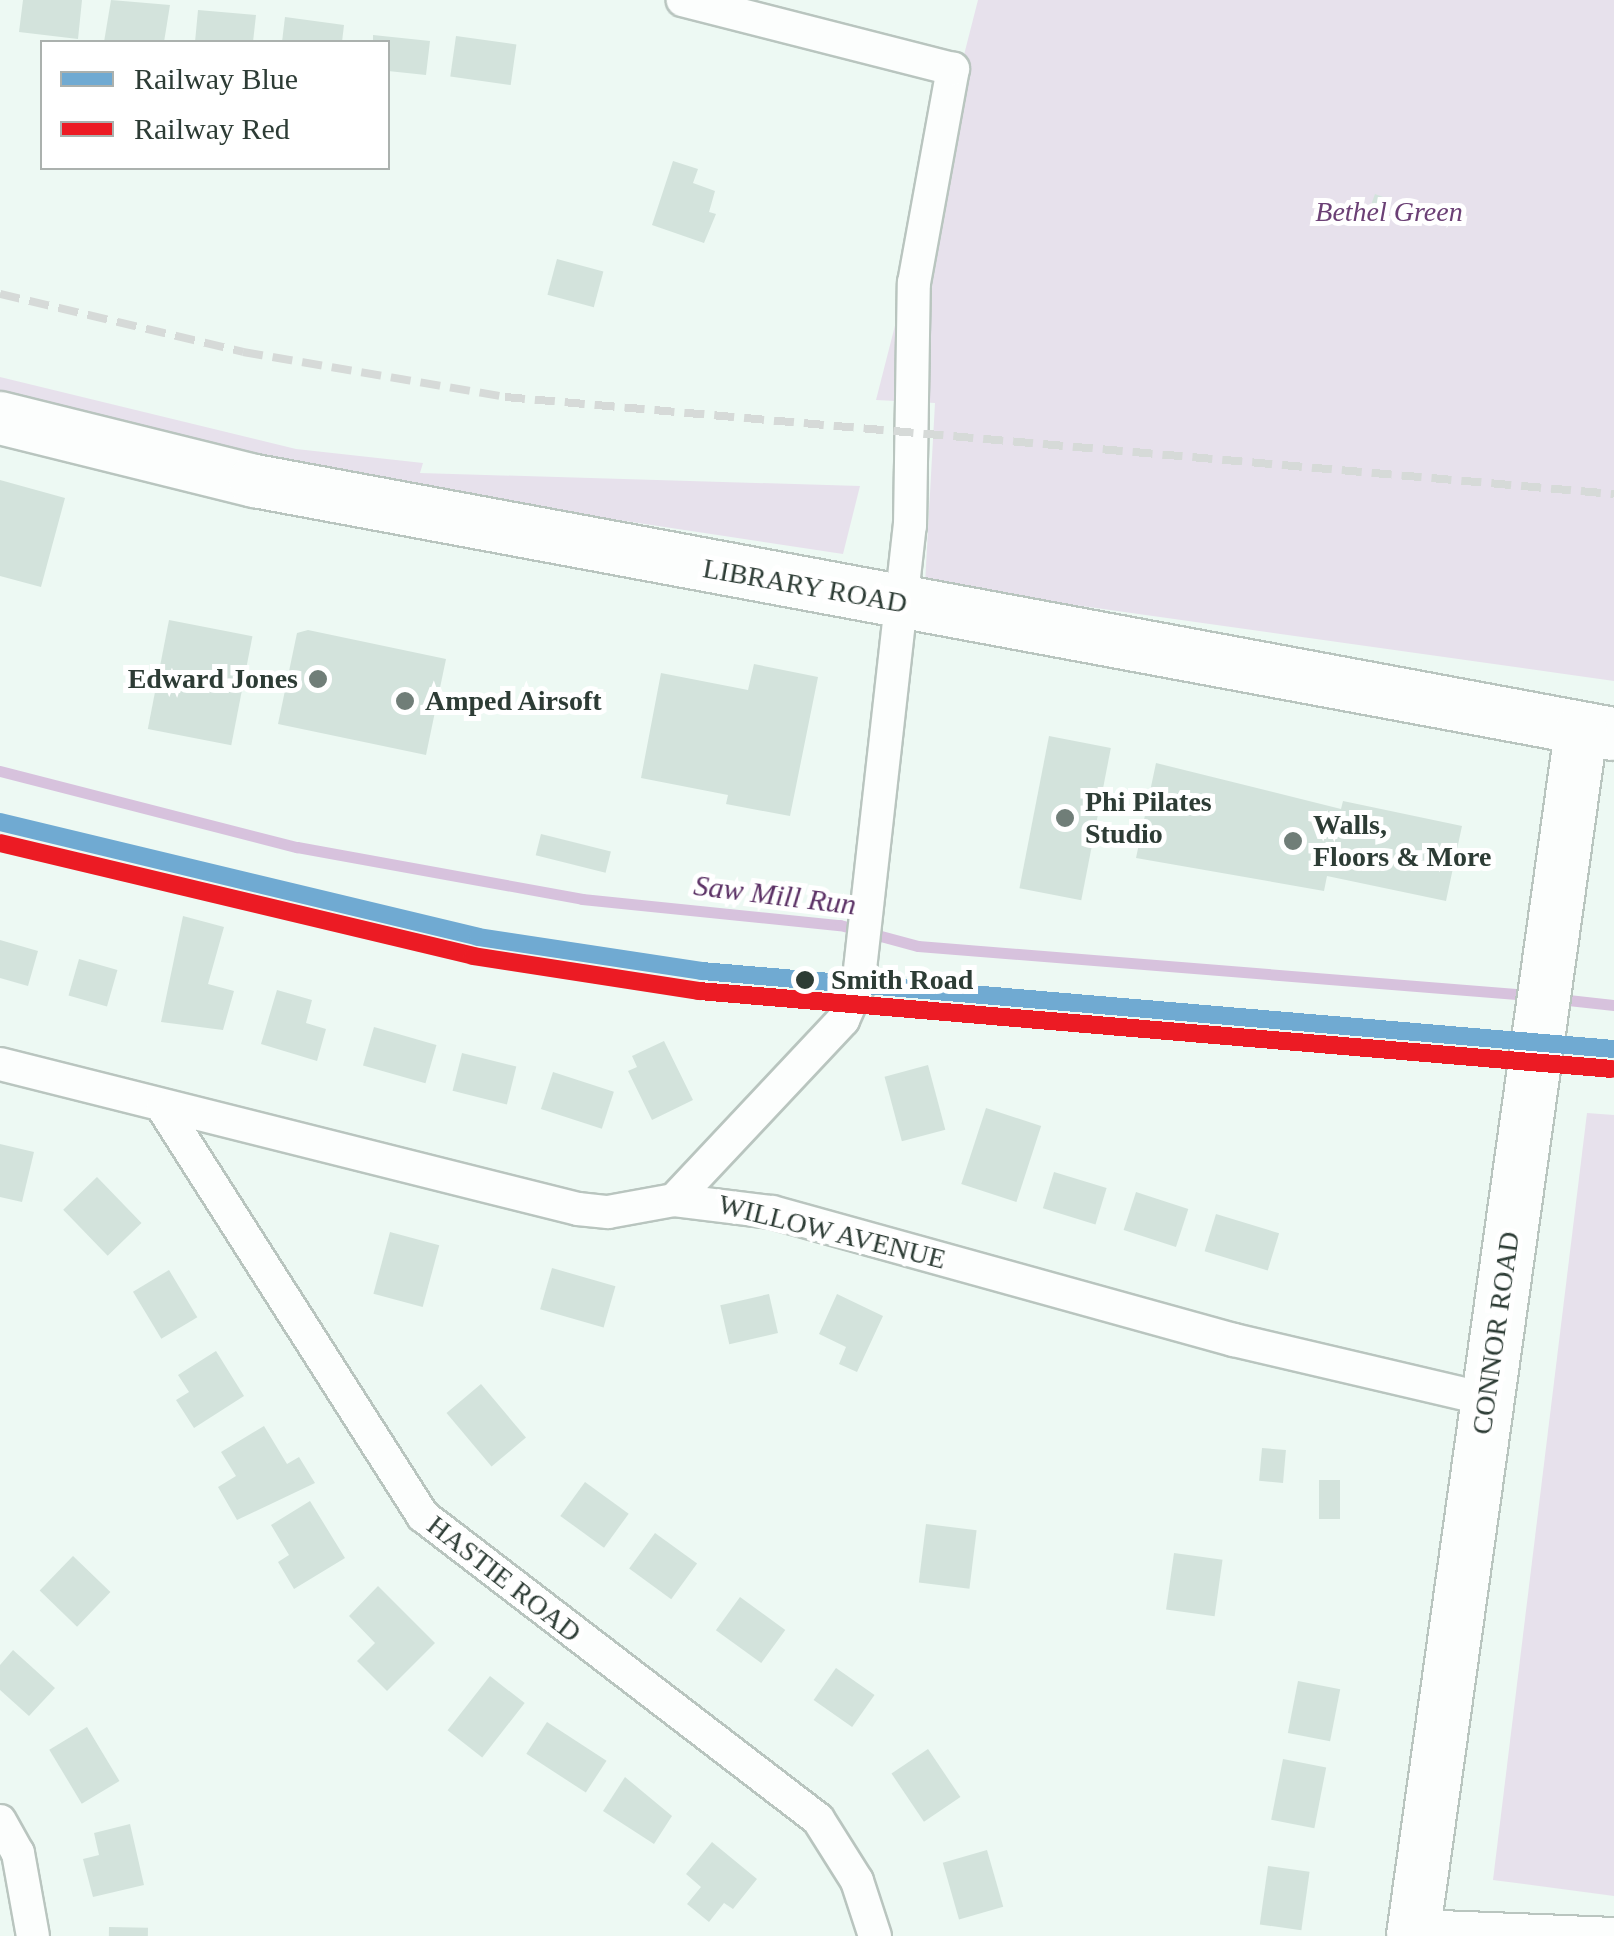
<!DOCTYPE html>
<html>
<head>
<meta charset="utf-8">
<style>
	body { margin:0 }
	#map { position:relative; width:1614px; height:1936px; overflow:hidden; background:#edf9f3; font-family:"Times New Roman",serif }
	div>[style] { position:absolute }
	[style*='--x'] { left:calc(var(--x)*1px); top:calc(var(--y)*1px); width:calc(var(--w)*1px); rotate:calc(var(--a)*1deg) }
	.green>* { inset:0; background:#e7e1ec }
	.stream>* { height:11px; margin:-5.5px; padding:0 5.5px; transform-origin:5.5px; border-radius:5.5px; background:#d7c2dd }
	.building>* { inset:0; background:#d3e3dc; transform-origin:0 0 }
	.roads { filter:drop-shadow(2px 0 #b9c5bf) drop-shadow(-2px 0 #b9c5bf) drop-shadow(0 2px #b9c5bf) drop-shadow(0 -2px #b9c5bf) }
	.street>* { height:32px; margin:-16px; padding:0 16px; transform-origin:16px; border-radius:16px; background:#fcfefd }
	.primary>* { height:52px; margin:-26px; padding:0 26px; transform-origin:26px; border-radius:26px; background:#fcfefd }
	.rail>* { height:8px; margin-top:-4px; transform-origin:0; background:repeating-linear-gradient(90deg,#d6dad8 0 20px,transparent 0 30px) }
	.rail-1>* { height:18px; margin:-9px; padding:0 9px; transform-origin:9px; border-radius:9px; background:#70aad2 }
	.rail-2>* { height:18px; margin:-9px; padding:0 9px; transform-origin:9px; border-radius:9px; background:#ec1b24 }
	.dots>* { width:28px; height:28px; translate:-50% -50%; box-sizing:border-box; border:5px solid #fff; border-radius:50% }
	span { translate:-50% -50%; white-space:nowrap; text-align:center; line-height:1.15; -webkit-text-stroke:10px #fff; paint-order:stroke }
	.park-label { font-size:28px; color:#6b4075; font-style:italic }
	.street-label { font-size:28px; color:#2d3c35 }
	.poi-label { font-size:28px; color:#2d3c35; font-weight:700 }
	.right { translate:-100% -50%; text-align:right }
	.left { translate:0 -50%; text-align:left }
	.stop-label { font-size:28px; color:#2d3c35; font-weight:700 }
	.water-label { font-size:30px; color:#5b3165; font-style:italic }
	.legend { position:absolute; left:40px; top:40px; width:350px; height:130px; box-sizing:border-box; background:#fff; border:2px solid #abb1ae; margin:0; padding:12px 18px; list-style:none; font-size:30px; color:#2d3c35 }
	.legend li { display:flex; align-items:center; gap:20px; height:50px }
	.legend b { width:50px; border:2px solid #abb1ae }
</style>
</head>
<body>
<div id="map">
	<div class="green">
		<div style="clip-path:polygon(978px 0,1614px 0,1614px 681px,925px 584px,935px 403px,876px 400px)"></div>
		<div style="clip-path:polygon(0 377px,296px 449px,423px 463px,420px 473px,860px 486px,843px 554px,367px 482px,0 393px)"></div>
		<div style="clip-path:polygon(1587px 1113px,1614px 1115px,1614px 1896px,1493px 1880px)"></div>
	</div>
	<div class="stream">
		<div style="--x:0;--y:771;--w:307;--a:14.4"></div>
		<div style="--x:297;--y:847;--w:290;--a:10.3"></div>
		<div style="--x:582;--y:899;--w:259;--a:5.8"></div>
		<div style="--x:840;--y:925;--w:81;--a:15.1"></div>
		<div style="--x:918;--y:946;--w:614;--a:4.58"></div>
		<div style="--x:1559;--y:999;--w:55;--a:6.2"></div>
	</div>
	<div class="building">
		<div style="clip-path:polygon(23px 0,82px 0,78px 39px,19px 32px)"></div>
		<div style="clip-path:polygon(111px 0,170px 5px,164px 42px,104px 42px)"></div>
		<div style="clip-path:polygon(198px 10px,256px 15px,253px 42px,195px 42px)"></div>
		<div style="clip-path:polygon(285px 17px,344px 25px,342px 42px,282px 42px)"></div>
		<div style="clip-path:polygon(373px 35px,430px 41px,426px 75px,388px 71px,388px 42px,373px 42px)"></div>
		<div style="left:456px;top:36px;width:61px;height:41px;rotate:8deg"></div>
		<div style="clip-path:polygon(673px 161px,698px 169px,693px 183px,715px 191px,709px 212px,716px 214px,704px 243px,652px 225px)"></div>
		<div style="left:1375px;top:194px;width:15px;height:15px;rotate:20deg"></div>
		<div style="left:557px;top:259px;width:48px;height:37px;rotate:15deg"></div>
		<div style="clip-path:polygon(0 480px,65px 498px,41px 587px,0 576px)"></div>
		<div style="left:169px;top:620px;width:85px;height:111px;rotate:11deg"></div>
		<div style="clip-path:polygon(308px 630px,446px 659px,426px 755px,278px 724px,297px 633px)"></div>
		<div style="clip-path:polygon(754px 664px,818px 677px,790px 816px,726px 804px,728px 795px,641px 778px,661px 673px,748px 690px)"></div>
		<div style="left:1049px;top:736px;width:63px;height:155px;rotate:11deg"></div>
		<div style="clip-path:polygon(1156px 763px,1341px 809px,1343px 801px,1462px 826px,1446px 901px,1327px 876px,1324px 891px,1136px 858px)"></div>
		<div style="left:541px;top:834px;width:72px;height:22px;rotate:14deg"></div>
		<div style="clip-path:polygon(183px 916px,224px 927px,208px 984px,234px 991px,223px 1030px,161px 1022px)"></div>
		<div style="clip-path:polygon(0 940px,38px 951px,28px 986px,0 978px)"></div>
		<div style="left:79px;top:959px;width:40px;height:38px;rotate:16deg"></div>
		<div style="clip-path:polygon(277px 990px,312px 1000px,306px 1023px,326px 1029px,317px 1061px,261px 1044px)"></div>
		<div style="left:374px;top:1027px;width:65px;height:40px;rotate:16deg"></div>
		<div style="clip-path:polygon(664px 1041px,693px 1100px,652px 1120px,628px 1071px,637px 1067px,632px 1056px)"></div>
		<div style="left:462px;top:1053px;width:56px;height:39px;rotate:14deg"></div>
		<div style="left:928px;top:1065px;width:67px;height:45px;rotate:75deg"></div>
		<div style="left:553px;top:1072px;width:64px;height:39px;rotate:18deg"></div>
		<div style="left:986px;top:1108px;width:58px;height:80px;rotate:18deg"></div>
		<div style="clip-path:polygon(0 1144px,34px 1152px,22px 1202px,0 1197px)"></div>
		<div style="left:1054px;top:1172px;width:55px;height:38px;rotate:17deg"></div>
		<div style="left:97px;top:1177px;width:64px;height:47px;rotate:46deg"></div>
		<div style="left:1136px;top:1192px;width:55px;height:40px;rotate:18deg"></div>
		<div style="left:1216px;top:1214px;width:66px;height:39px;rotate:17deg"></div>
		<div style="left:390px;top:1232px;width:51px;height:64px;rotate:15deg"></div>
		<div style="left:552px;top:1268px;width:66px;height:43px;rotate:16deg"></div>
		<div style="left:169px;top:1270px;width:55px;height:42px;rotate:59deg"></div>
		<div style="left:769px;top:1294px;width:40px;height:50px;rotate:77deg"></div>
		<div style="clip-path:polygon(837px 1294px,883px 1316px,857px 1372px,839px 1364px,846px 1347px,819px 1334px)"></div>
		<div style="clip-path:polygon(216px 1351px,244px 1396px,194px 1428px,176px 1400px,189px 1392px,178px 1375px)"></div>
		<div style="left:481px;top:1384px;width:70px;height:45px;rotate:50deg"></div>
		<div style="clip-path:polygon(264px 1426px,287px 1464px,299px 1457px,315px 1483px,237px 1520px,218px 1487px,236px 1476px,221px 1452px)"></div>
		<div style="left:1262px;top:1448px;width:24px;height:33px;rotate:5deg"></div>
		<div style="left:1319px;top:1480px;width:21px;height:39px"></div>
		<div style="left:585px;top:1482px;width:54px;height:42px;rotate:36deg"></div>
		<div style="clip-path:polygon(310px 1501px,345px 1558px,294px 1589px,278px 1562px,289px 1555px,271px 1525px)"></div>
		<div style="left:926px;top:1524px;width:51px;height:59px;rotate:7deg"></div>
		<div style="left:655px;top:1533px;width:52px;height:44px;rotate:36deg"></div>
		<div style="left:1174px;top:1553px;width:49px;height:57px;rotate:8deg"></div>
		<div style="left:73px;top:1556px;width:52px;height:48px;rotate:44deg"></div>
		<div style="clip-path:polygon(378px 1586px,435px 1643px,387px 1691px,357px 1661px,375px 1643px,349px 1616px)"></div>
		<div style="left:740px;top:1597px;width:56px;height:41px;rotate:36deg"></div>
		<div style="clip-path:polygon(13px 1650px,55px 1688px,29px 1716px,0 1690px,0 1665px)"></div>
		<div style="left:836px;top:1668px;width:47px;height:39px;rotate:35deg"></div>
		<div style="left:490px;top:1676px;width:44px;height:69px;rotate:38deg"></div>
		<div style="left:1298px;top:1681px;width:43px;height:53px;rotate:11deg"></div>
		<div style="left:547px;top:1722px;width:71px;height:38px;rotate:33deg"></div>
		<div style="left:87px;top:1727px;width:63px;height:44px;rotate:59deg"></div>
		<div style="left:928px;top:1749px;width:58px;height:44px;rotate:56deg"></div>
		<div style="left:1283px;top:1759px;width:44px;height:62px;rotate:11deg"></div>
		<div style="clip-path:polygon(625px 1777px,672px 1816px,654px 1844px,603px 1811px)"></div>
		<div style="clip-path:polygon(130px 1824px,144px 1885px,93px 1897px,83px 1859px,99px 1855px,94px 1833px)"></div>
		<div style="clip-path:polygon(712px 1842px,757px 1879px,733px 1909px,724px 1903px,709px 1922px,687px 1904px,701px 1887px,686px 1874px)"></div>
		<div style="left:987px;top:1850px;width:59px;height:46px;rotate:74deg"></div>
		<div style="left:1268px;top:1866px;width:42px;height:59px;rotate:8deg"></div>
		<div style="left:109px;top:1927px;width:39px;height:9px;rotate:1deg"></div>
	</div>
	<div class="roads">
		<div class="street">
			<div style="--x:0;--y:1064;--w:596;--a:14.08"></div>
			<div style="--x:578;--y:1209;--w:30;--a:6"></div>
			<div style="--x:608;--y:1212;--w:67;--a:-10.3"></div>
			<div style="--x:674;--y:1200;--w:99;--a:7"></div>
			<div style="--x:772;--y:1212;--w:479;--a:15.5"></div>
			<div style="--x:1234;--y:1340;--w:259;--a:13.2"></div>
			<div style="--x:163;--y:1108;--w:484;--a:57.5"></div>
			<div style="--x:423;--y:1516;--w:498;--a:37.5"></div>
			<div style="--x:818;--y:1819;--w:73;--a:57.8"></div>
			<div style="--x:857;--y:1881;--w:58;--a:71.9"></div>
			<div style="--x:674;--y:1200;--w:247;--a:-46.8"></div>
			<div style="--x:843;--y:1020;--w:36;--a:-66"></div>
			<div style="--x:858;--y:987;--w:464;--a:-83.6"></div>
			<div style="--x:910;--y:526;--w:243;--a:-89.1"></div>
			<div style="--x:914;--y:283;--w:218;--a:-79.7"></div>
			<div style="--x:953;--y:69;--w:279;--a:-165.7"></div>
			<div style="--x:0;--y:1821;--w:37;--a:61"></div>
			<div style="--x:18;--y:1853;--w:84;--a:79.8"></div>
			<div style="--x:1415;--y:1926;--w:199;--a:2.3"></div>
		</div>
		<div class="primary">
			<div style="--x:0;--y:418;--w:263;--a:13.9"></div>
			<div style="--x:255;--y:481;--w:1382;--a:10.55"></div>
			<div style="--x:1413;--y:1936;--w:1217;--a:-82.06"></div>
		</div>
	</div>
	<div class="rail">
		<div style="--x:0;--y:294;--w:250;--a:13.4"></div>
		<div style="--x:243;--y:352;--w:266;--a:9.7"></div>
		<div style="--x:505;--y:397;--w:1113;--a:5"></div>
	</div>
	<div class="rail-1">
		<div style="--x:0;--y:822;--w:492;--a:13.5"></div>
		<div style="--x:478;--y:937;--w:227;--a:8.6"></div>
		<div style="--x:702;--y:971;--w:915;--a:4.89"></div>
	</div>
	<div class="rail-2">
		<div style="--x:0;--y:843;--w:486;--a:13.4"></div>
		<div style="--x:473;--y:956;--w:229;--a:8.8"></div>
		<div style="--x:699;--y:991;--w:916;--a:4.88"></div>
	</div>
	<div class="dots">
		<div style="left:318px;top:679px;background:#707e78"></div>
		<div style="left:405px;top:701px;background:#707e78"></div>
		<div style="left:1065px;top:818px;background:#707e78"></div>
		<div style="left:1293px;top:841px;background:#707e78"></div>
		<div style="left:805px;top:980px;background:#2d3c35"></div>
	</div>
	<div class="park-label">
		<span style="left:1389px;top:212px">Bethel Green</span>
	</div>
	<div class="street-label">
		<span style="left:805px;top:586px;rotate:10deg">LIBRARY ROAD</span>
		<span style="left:832px;top:1232px;rotate:14deg">WILLOW AVENUE</span>
		<span style="left:1496px;top:1333px;rotate:-82deg">CONNOR ROAD</span>
		<span style="left:504px;top:1579px;rotate:38deg">HASTIE ROAD</span>
	</div>
	<div class="poi-label">
		<span class="right" style="left:298px;top:679px">Edward Jones</span>
		<span class="left" style="left:425px;top:701px">Amped Airsoft</span>
		<span class="left" style="left:1085px;top:818px">Phi Pilates<br>Studio</span>
		<span class="left" style="left:1313px;top:841px">Walls,<br>Floors &amp; More</span>
	</div>
	<div class="stop-label">
		<span class="left" style="left:831px;top:980px">Smith Road</span>
	</div>
	<div class="water-label">
		<span style="left:775px;top:895px;rotate:7deg">Saw Mill Run</span>
	</div>
	<ul class="legend">
	<li><b style="height:12px;background:#70aad2"></b>Railway Blue</li>
	<li><b style="height:12px;background:#ec1b24"></b>Railway Red</li>
	</ul>
</div>
</body>
</html>
